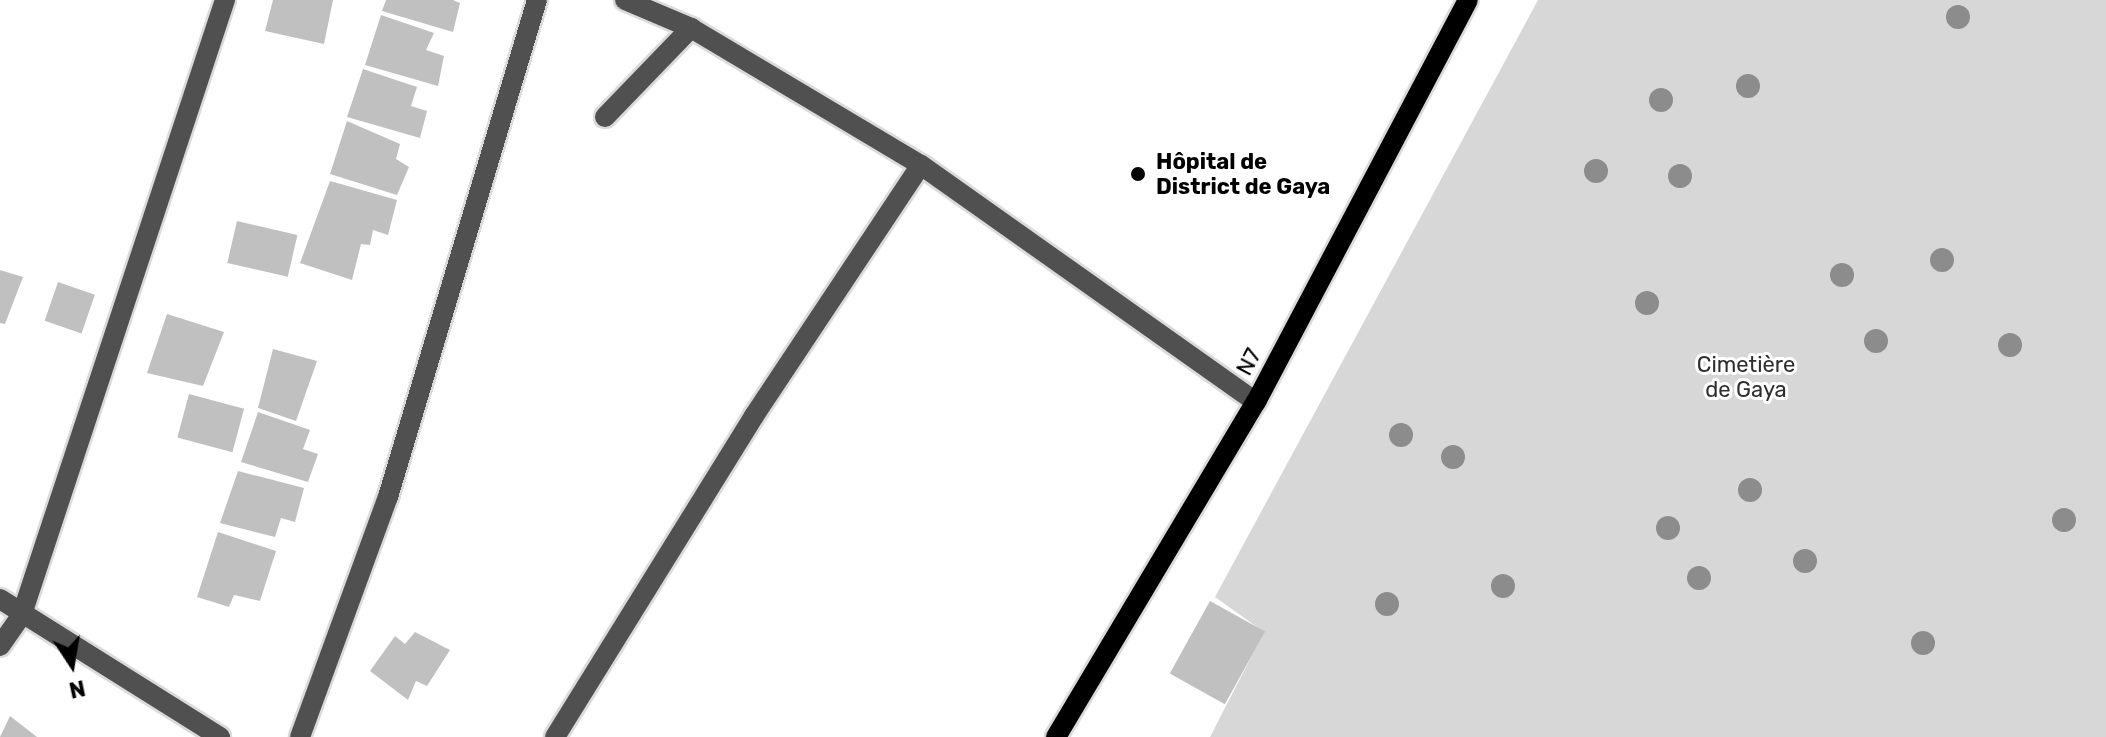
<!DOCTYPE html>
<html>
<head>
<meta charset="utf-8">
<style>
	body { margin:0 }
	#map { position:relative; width:2106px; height:737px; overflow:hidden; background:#fff; font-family:Rubik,sans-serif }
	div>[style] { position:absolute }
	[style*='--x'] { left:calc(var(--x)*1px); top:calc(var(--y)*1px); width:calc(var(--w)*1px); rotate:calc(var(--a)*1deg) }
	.green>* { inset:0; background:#d7d7d7 }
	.building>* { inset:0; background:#c0c0c0; transform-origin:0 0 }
	.roads { filter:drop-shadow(2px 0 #dbdbdb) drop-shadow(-2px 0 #dbdbdb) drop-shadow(0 2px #dbdbdb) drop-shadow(0 -2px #dbdbdb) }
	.minor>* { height:20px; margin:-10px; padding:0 10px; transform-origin:10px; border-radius:10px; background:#505050 }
	.major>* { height:20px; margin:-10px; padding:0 10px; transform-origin:10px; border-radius:10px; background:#000 }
	.trees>* { width:24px; height:24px; margin:-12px; border-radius:50%; background:#8c8c8c }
	.dots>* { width:22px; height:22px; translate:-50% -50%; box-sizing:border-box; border:4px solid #fff; border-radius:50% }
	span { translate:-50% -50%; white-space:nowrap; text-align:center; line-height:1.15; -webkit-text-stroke:6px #fff; paint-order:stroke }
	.poi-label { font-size:22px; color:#000; font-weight:700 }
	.left { translate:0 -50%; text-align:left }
	.street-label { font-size:22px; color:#000 }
	.park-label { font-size:22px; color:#2e2e2e }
	.north { position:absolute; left:32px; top:625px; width:80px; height:80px; -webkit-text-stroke:6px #fff; paint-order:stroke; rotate:168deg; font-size:22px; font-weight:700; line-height:32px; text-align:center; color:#000 }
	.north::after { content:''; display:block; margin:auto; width:28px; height:36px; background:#000; clip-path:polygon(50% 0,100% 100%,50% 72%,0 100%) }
</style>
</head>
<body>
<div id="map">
	<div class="green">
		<div style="clip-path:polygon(1538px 0,2106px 0,2106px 737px,1210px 737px,1264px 632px,1215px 597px)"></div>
	</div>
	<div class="building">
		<div style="clip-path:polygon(273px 0,333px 0,324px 44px,265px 31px)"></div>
		<div style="clip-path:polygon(386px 0,453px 0,460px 3px,453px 32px,382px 11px)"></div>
		<div style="clip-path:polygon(381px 15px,434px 33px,426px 50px,444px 56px,438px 86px,365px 65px)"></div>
		<div style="clip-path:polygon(363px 69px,417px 87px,411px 106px,427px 111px,420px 138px,347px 117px)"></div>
		<div style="clip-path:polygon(347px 121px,400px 144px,396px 159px,409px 167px,397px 195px,330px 174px)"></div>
		<div style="clip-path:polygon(330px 181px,397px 200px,388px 235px,373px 230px,370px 245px,361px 244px,352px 280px,300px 263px)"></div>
		<div style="left:237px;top:221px;width:62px;height:43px;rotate:13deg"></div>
		<div style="clip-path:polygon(0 270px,23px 277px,5px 324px,0 323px)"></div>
		<div style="left:58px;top:282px;width:39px;height:41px;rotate:19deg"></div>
		<div style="clip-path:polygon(167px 314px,224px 332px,203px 386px,147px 373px)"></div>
		<div style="clip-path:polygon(273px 349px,317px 361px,296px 421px,258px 408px)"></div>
		<div style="left:189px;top:394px;width:57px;height:45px;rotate:15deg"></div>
		<div style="clip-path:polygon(258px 412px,310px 430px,303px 449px,318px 454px,308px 482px,241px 462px)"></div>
		<div style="clip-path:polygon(238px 471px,304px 488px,295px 522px,281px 518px,275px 537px,220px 523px)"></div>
		<div style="clip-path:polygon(218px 532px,276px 551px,260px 601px,234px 595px,229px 607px,197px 597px)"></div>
		<div style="left:1210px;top:601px;width:63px;height:83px;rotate:29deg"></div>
		<div style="clip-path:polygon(415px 632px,450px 650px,427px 686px,416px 681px,408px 700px,370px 671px,395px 636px,405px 644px)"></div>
		<div style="clip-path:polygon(10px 716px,37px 737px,0 737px)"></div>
	</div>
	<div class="roads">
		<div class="minor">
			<div style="--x:625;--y:0;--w:72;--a:23"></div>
			<div style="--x:691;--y:28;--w:268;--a:30.8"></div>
			<div style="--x:921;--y:165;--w:410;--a:35.3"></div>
			<div style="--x:605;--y:117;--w:124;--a:-46"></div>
			<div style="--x:0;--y:599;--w:260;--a:32.1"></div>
			<div style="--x:0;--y:646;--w:39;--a:-55"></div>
			<div style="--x:22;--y:614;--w:647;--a:-71.71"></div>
			<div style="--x:300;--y:737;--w:256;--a:-69.9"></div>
			<div style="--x:388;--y:497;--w:519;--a:-73.31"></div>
			<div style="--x:555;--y:737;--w:378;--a:-58.2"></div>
			<div style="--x:754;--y:416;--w:301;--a:-56.4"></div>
		</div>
		<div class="major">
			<div style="--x:1056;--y:737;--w:390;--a:-59.2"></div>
			<div style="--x:1256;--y:402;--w:454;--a:-62.2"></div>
		</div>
	</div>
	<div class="trees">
		<div style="left:1958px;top:17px"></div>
		<div style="left:1748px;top:86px"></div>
		<div style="left:1661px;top:100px"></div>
		<div style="left:1596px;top:171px"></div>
		<div style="left:1680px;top:176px"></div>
		<div style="left:1942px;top:260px"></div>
		<div style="left:1842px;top:275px"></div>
		<div style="left:1647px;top:303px"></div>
		<div style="left:1876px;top:341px"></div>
		<div style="left:2010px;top:345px"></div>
		<div style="left:1401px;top:435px"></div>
		<div style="left:1453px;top:457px"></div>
		<div style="left:1750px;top:490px"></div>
		<div style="left:2064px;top:520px"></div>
		<div style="left:1668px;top:528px"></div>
		<div style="left:1805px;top:561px"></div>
		<div style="left:1699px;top:578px"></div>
		<div style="left:1503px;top:586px"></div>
		<div style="left:1387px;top:604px"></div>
		<div style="left:1923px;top:643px"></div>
	</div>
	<div class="dots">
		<div style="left:1138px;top:174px;background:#000"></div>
	</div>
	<div class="poi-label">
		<span class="left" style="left:1156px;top:174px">Hôpital de<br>District de Gaya</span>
	</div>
	<div class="street-label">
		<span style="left:1249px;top:362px;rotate:-62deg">N7</span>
	</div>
	<div class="park-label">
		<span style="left:1746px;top:377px">Cimetière<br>de Gaya</span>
	</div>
	<div class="north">N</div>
</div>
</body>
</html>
